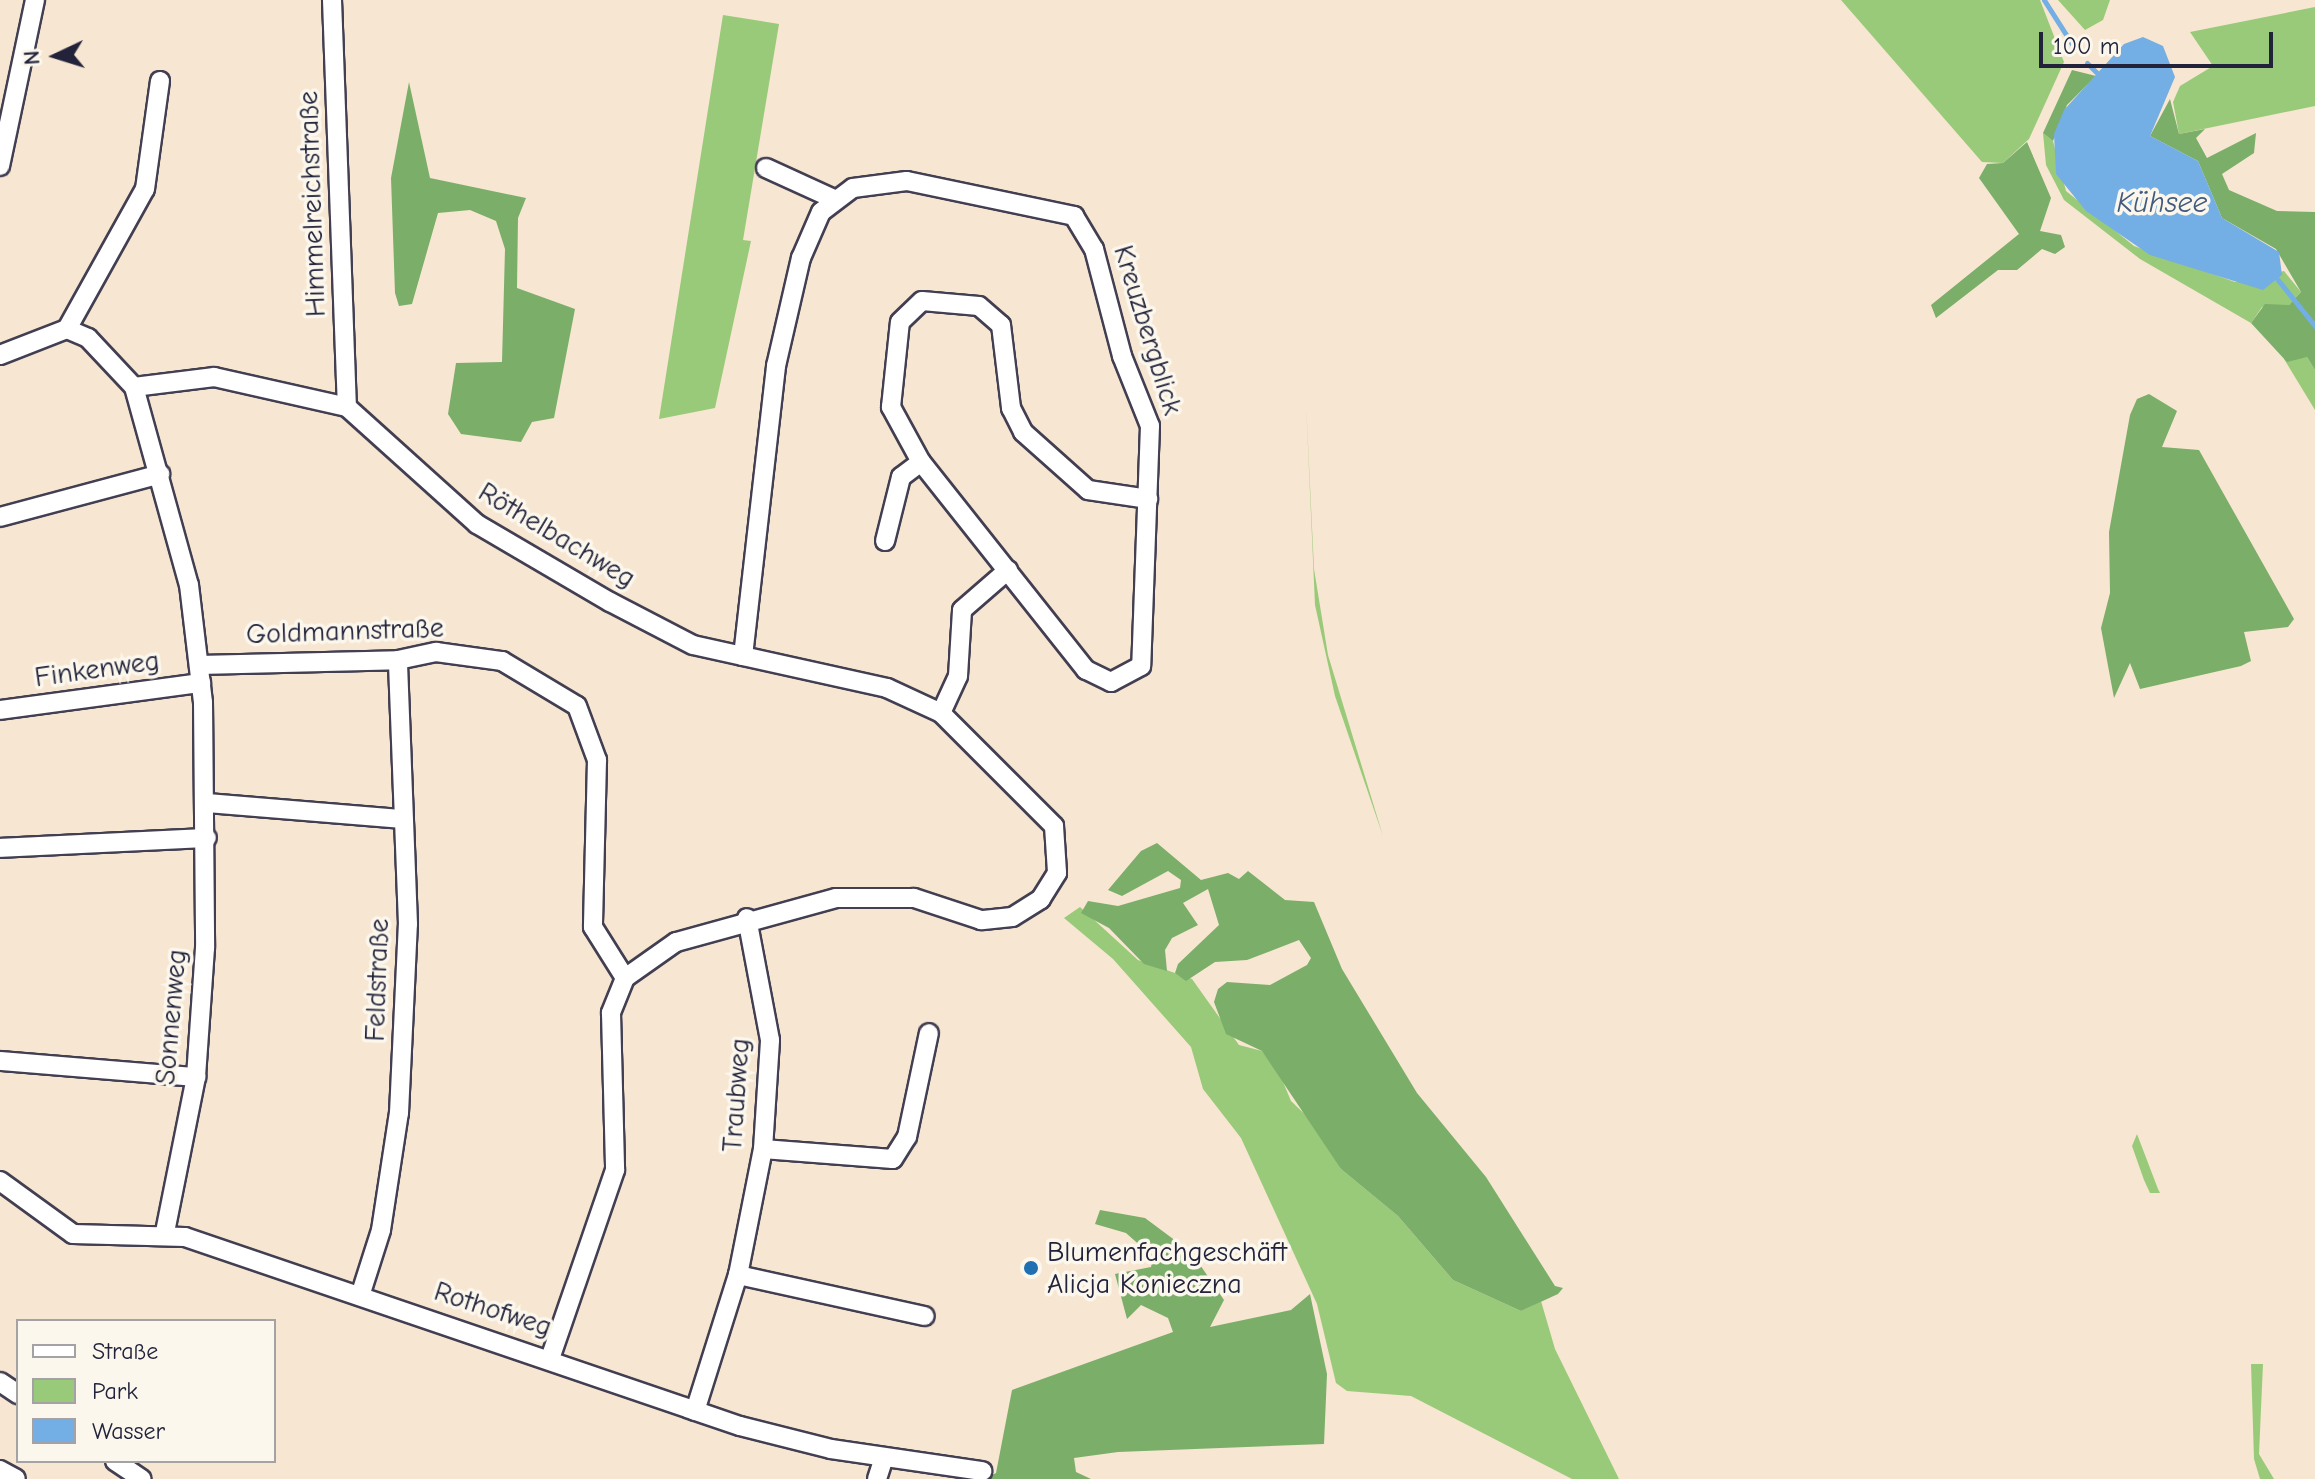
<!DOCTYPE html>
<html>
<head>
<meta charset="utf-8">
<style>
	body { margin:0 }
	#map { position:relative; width:2315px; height:1479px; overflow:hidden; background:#f7e6d1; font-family:"Comic Neue",sans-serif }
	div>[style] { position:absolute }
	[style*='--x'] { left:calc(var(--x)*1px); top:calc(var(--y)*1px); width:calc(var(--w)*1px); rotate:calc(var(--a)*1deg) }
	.green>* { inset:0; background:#99ca79 }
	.forest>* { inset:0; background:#7aae69 }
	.water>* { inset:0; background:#73aee4 }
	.stream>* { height:5px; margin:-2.5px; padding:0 2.5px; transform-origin:2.5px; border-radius:2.5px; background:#73aee4 }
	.roads { filter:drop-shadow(2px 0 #423f52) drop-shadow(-2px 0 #423f52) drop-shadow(0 2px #423f52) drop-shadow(0 -2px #423f52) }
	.street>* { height:18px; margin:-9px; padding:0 9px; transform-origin:9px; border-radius:9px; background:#fff }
	.dots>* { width:22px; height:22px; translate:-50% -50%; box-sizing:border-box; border:4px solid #fbf7ec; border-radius:50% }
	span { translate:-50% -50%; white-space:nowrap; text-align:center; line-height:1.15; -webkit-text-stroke:7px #fbf7ec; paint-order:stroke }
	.street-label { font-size:28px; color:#22223b }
	.poi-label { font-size:28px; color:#22223b }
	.left { translate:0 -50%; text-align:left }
	.water-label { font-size:30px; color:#425a7f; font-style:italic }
	.legend { position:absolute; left:16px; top:1319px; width:260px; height:144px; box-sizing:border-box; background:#fbf7ec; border:2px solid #a4a2a5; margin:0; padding:10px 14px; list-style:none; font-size:24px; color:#22223b }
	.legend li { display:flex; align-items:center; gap:16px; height:40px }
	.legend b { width:40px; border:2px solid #a4a2a5 }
	.north { position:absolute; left:16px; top:16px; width:80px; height:80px; -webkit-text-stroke:6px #fbf7ec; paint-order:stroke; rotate:266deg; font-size:22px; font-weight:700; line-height:32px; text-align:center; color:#22223b }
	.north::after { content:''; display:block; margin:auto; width:28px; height:36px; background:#22223b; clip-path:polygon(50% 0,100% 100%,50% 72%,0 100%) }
	.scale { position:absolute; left:2039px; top:32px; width:234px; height:36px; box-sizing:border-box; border:4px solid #22223b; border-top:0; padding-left:10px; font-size:24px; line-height:28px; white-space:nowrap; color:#22223b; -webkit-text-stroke:6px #fbf7ec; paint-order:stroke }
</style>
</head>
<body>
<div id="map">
	<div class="green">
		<div style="clip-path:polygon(1841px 0,2040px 0,2064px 62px,2029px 139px,2003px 163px,1982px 162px)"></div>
		<div style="clip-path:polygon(2058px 0,2110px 0,2103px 20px,2085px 30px)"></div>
		<div style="clip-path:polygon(2315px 7px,2315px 106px,2179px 134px,2173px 102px,2180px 86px,2213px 66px,2190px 32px)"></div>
		<div style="clip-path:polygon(723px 15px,779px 24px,743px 240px,751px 241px,715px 408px,659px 419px)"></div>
		<div style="clip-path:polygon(2043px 133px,2053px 141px,2066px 191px,2134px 246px,2235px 282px,2284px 271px,2301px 292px,2289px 305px,2262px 307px,2251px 323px,2140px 259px,2064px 200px,2046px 165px)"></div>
		<div style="clip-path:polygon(2307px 357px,2315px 370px,2315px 410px,2284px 359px)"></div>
		<div style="clip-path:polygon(1306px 402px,1314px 569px,1328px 655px,1383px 836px,1335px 696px,1315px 605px)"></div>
		<div style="clip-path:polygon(1080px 907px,1138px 960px,1192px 979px,1239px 1045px,1262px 1051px,1278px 1070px,1291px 1101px,1319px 1128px,1341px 1169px,1398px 1216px,1453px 1280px,1521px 1311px,1541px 1301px,1555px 1349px,1619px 1479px,1572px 1479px,1411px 1396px,1347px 1391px,1336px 1383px,1317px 1304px,1241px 1138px,1203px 1089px,1191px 1047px,1113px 959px,1064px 918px)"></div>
		<div style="clip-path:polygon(2137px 1134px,2158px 1189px,2160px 1193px,2150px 1193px,2144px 1180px,2132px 1146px)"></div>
		<div style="clip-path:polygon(2251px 1364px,2263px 1364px,2259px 1454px,2274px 1479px,2260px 1479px,2254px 1459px)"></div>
	</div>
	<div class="forest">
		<div style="clip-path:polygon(2072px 70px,2096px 76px,2067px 105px,2053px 141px,2043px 133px)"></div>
		<div style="clip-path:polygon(409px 82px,430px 178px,526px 198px,518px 218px,517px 288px,575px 309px,554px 418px,532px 422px,521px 442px,461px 434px,448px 414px,456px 363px,502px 362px,505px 249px,496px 221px,470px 210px,438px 213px,412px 304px,399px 306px,395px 293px,391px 178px)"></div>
		<div style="clip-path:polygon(2170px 99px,2179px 134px,2205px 129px,2196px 138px,2207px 158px,2256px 133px,2254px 153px,2222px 174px,2229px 190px,2277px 211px,2315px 212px,2315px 370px,2307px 357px,2287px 362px,2251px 323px,2265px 304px,2289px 305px,2301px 292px,2276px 249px,2222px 218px,2198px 161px,2150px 136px)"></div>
		<div style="clip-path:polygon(2027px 142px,2051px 198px,2040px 231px,2061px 235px,2065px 247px,2055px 254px,2042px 249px,2017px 270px,1998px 270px,1936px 318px,1931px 305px,2019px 234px,1979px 178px,1987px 164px,2003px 163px)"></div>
		<div style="clip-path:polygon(2149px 394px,2177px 411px,2162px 447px,2199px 450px,2294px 619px,2288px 627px,2244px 632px,2251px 661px,2241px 666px,2140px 689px,2130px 663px,2114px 698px,2101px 628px,2110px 593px,2109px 532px,2130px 415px,2137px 399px)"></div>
		<div style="clip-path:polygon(1157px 843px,1201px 880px,1228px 873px,1239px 879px,1248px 871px,1285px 900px,1314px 902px,1342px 969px,1417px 1093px,1486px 1177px,1555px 1286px,1563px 1288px,1558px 1294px,1521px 1311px,1453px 1280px,1398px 1216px,1341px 1169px,1262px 1051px,1226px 1034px,1214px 1002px,1218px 989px,1227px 982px,1270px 985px,1307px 965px,1311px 958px,1299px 940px,1247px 960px,1215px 962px,1186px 981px,1175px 973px,1178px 964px,1219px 925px,1208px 889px,1183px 903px,1198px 925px,1172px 938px,1165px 950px,1167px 971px,1144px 964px,1109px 928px,1081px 913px,1088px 901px,1118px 906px,1180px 888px,1181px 880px,1168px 871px,1122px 896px,1108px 890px,1141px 851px)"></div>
		<div style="clip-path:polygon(1100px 1210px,1145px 1218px,1192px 1253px,1224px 1300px,1210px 1327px,1291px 1310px,1310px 1294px,1327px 1374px,1324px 1444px,1118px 1452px,1074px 1458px,1076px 1472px,1091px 1479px,984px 1479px,996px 1473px,1012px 1390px,1173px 1332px,1168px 1318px,1141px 1305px,1127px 1319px,1115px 1274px,1151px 1267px,1153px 1257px,1126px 1233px,1095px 1224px)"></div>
	</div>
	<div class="water">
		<div style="clip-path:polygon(2143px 37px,2163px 46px,2175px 77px,2150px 136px,2198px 161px,2222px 218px,2279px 252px,2282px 275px,2263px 290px,2150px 255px,2086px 211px,2056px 174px,2054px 134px,2064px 110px,2124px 44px)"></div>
	</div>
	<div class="stream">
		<div style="--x:2044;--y:0;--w:52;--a:57.5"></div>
		<div style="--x:2087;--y:63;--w:16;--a:45"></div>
		<div style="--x:2278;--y:280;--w:59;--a:51.2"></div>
	</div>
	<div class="roads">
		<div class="street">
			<div style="--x:332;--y:0;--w:407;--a:87.9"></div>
			<div style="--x:0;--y:166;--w:170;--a:-78.1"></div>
			<div style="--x:766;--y:168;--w:75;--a:24.5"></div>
			<div style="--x:67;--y:329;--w:160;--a:-60.9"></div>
			<div style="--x:145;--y:189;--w:109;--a:-82.1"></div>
			<div style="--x:0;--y:355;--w:72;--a:-21.2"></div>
			<div style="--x:67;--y:329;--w:23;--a:23"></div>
			<div style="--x:88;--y:338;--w:67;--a:46.8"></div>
			<div style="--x:134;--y:387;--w:205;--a:74.5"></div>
			<div style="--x:189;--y:585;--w:118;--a:83.2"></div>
			<div style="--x:203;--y:702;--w:246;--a:89.5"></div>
			<div style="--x:205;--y:948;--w:129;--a:94"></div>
			<div style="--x:196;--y:1077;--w:158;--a:101.3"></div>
			<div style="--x:134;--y:387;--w:81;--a:-7.1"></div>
			<div style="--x:214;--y:377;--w:136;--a:12.7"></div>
			<div style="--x:347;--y:407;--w:175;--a:42"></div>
			<div style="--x:477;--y:524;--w:154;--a:30.4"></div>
			<div style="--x:610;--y:602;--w:93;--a:27.4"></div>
			<div style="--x:693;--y:645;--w:199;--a:12.5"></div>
			<div style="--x:887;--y:688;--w:60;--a:24.8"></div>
			<div style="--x:941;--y:713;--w:160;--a:45"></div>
			<div style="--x:1054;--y:826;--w:47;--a:86.3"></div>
			<div style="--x:1057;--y:873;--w:31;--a:122"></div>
			<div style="--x:1041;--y:899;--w:34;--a:148"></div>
			<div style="--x:1012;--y:917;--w:31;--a:174"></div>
			<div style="--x:981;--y:920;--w:71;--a:-161.8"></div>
			<div style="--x:914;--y:898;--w:78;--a:180"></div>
			<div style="--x:836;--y:898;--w:166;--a:164.6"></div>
			<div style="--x:676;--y:942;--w:62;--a:144.8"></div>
			<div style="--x:625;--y:978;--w:38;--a:112"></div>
			<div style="--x:611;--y:1013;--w:157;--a:88.5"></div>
			<div style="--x:615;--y:1170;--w:197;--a:109"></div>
			<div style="--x:921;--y:462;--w:63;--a:-118.6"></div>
			<div style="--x:891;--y:407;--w:85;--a:-84"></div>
			<div style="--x:900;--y:322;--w:30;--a:-44"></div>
			<div style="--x:922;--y:301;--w:57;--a:5"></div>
			<div style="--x:979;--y:306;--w:29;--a:41"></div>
			<div style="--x:1001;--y:325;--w:84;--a:83.1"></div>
			<div style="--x:1011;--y:408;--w:27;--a:63"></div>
			<div style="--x:1023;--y:432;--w:87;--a:41.7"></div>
			<div style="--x:1088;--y:490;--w:61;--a:8.5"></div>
			<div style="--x:0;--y:517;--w:166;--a:-15"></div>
			<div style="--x:743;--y:656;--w:292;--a:-83.5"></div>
			<div style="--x:776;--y:366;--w:111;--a:-77"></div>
			<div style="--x:801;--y:258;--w:50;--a:-66.5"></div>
			<div style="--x:821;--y:212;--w:40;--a:-37"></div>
			<div style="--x:853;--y:188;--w:54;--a:-7.4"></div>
			<div style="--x:907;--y:181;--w:171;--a:11.8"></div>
			<div style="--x:1074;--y:216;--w:39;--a:59"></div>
			<div style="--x:1094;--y:249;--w:111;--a:75.3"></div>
			<div style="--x:1122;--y:356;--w:75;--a:68.2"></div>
			<div style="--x:1150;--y:426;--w:240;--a:92.1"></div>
			<div style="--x:1141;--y:666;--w:34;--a:152"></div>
			<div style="--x:1111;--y:682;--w:28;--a:-154"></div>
			<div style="--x:1086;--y:670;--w:265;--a:-128.4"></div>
			<div style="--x:921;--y:462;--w:25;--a:143"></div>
			<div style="--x:901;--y:477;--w:66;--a:104"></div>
			<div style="--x:199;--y:665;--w:199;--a:-1.4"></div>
			<div style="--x:398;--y:660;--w:39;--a:-12"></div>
			<div style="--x:436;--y:652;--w:67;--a:7.8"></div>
			<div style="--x:502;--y:661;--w:87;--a:31"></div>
			<div style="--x:577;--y:706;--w:58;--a:69.7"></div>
			<div style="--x:597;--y:760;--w:167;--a:91.4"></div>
			<div style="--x:593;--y:927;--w:60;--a:57.9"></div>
			<div style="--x:0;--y:710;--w:203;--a:-7.7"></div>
			<div style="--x:941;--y:713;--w:41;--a:-65.3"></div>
			<div style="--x:958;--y:676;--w:66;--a:-86.5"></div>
			<div style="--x:962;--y:610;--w:61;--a:-41"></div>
			<div style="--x:207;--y:803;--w:197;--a:4.7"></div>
			<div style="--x:0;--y:848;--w:207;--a:-2.8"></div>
			<div style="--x:0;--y:1061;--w:197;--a:4.7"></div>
			<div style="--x:763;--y:1149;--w:130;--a:4.4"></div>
			<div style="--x:893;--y:1159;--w:26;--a:-58"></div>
			<div style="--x:907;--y:1137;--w:106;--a:-78.1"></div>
			<div style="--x:0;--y:1181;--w:90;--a:36"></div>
			<div style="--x:73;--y:1234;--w:112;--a:1.5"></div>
			<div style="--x:185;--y:1237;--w:586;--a:18.81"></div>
			<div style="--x:740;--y:1426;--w:94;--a:14.2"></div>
			<div style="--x:831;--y:1449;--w:153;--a:8.3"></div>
			<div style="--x:738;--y:1275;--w:191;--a:12.4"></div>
			<div style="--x:360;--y:1296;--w:69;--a:-72.3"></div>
			<div style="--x:381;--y:1230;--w:118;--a:-81.3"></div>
			<div style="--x:399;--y:1113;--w:189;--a:-87.3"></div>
			<div style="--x:408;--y:924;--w:264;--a:-92.2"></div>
			<div style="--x:0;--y:1382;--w:22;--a:34"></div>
			<div style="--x:695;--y:1411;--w:143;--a:-72.5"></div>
			<div style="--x:738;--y:1275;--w:128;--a:-78.8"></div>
			<div style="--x:763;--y:1149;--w:109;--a:-86.3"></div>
			<div style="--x:770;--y:1040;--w:124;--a:-100.7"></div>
			<div style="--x:115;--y:1461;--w:32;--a:34"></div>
			<div style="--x:0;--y:1470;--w:18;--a:29"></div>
			<div style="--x:877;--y:1479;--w:22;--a:-72"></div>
		</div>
	</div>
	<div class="dots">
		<div style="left:1031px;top:1268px;background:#1f6fb2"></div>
	</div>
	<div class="street-label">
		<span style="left:312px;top:204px;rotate:-92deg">Himmelreichstraße</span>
		<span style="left:1148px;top:330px;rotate:73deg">Kreuzbergblick</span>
		<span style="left:557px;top:535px;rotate:31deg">Röthelbachweg</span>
		<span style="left:345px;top:631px;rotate:-2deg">Goldmannstraße</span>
		<span style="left:97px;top:669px;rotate:-8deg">Finkenweg</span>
		<span style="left:377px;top:980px;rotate:-88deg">Feldstraße</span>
		<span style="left:171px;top:1017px;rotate:-85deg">Sonnenweg</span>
		<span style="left:736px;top:1095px;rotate:-86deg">Traubweg</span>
		<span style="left:493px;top:1309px;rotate:18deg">Rothofweg</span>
	</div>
	<div class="poi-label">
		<span class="left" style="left:1047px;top:1268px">Blumenfachgeschäft<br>Alicja Konieczna</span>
	</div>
	<div class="water-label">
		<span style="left:2162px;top:203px">Kühsee</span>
	</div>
	<ul class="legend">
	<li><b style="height:10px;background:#fff"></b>Straße</li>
	<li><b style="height:22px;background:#99ca79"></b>Park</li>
	<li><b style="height:22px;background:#73aee4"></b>Wasser</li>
	</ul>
	<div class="north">N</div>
	<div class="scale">100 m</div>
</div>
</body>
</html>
